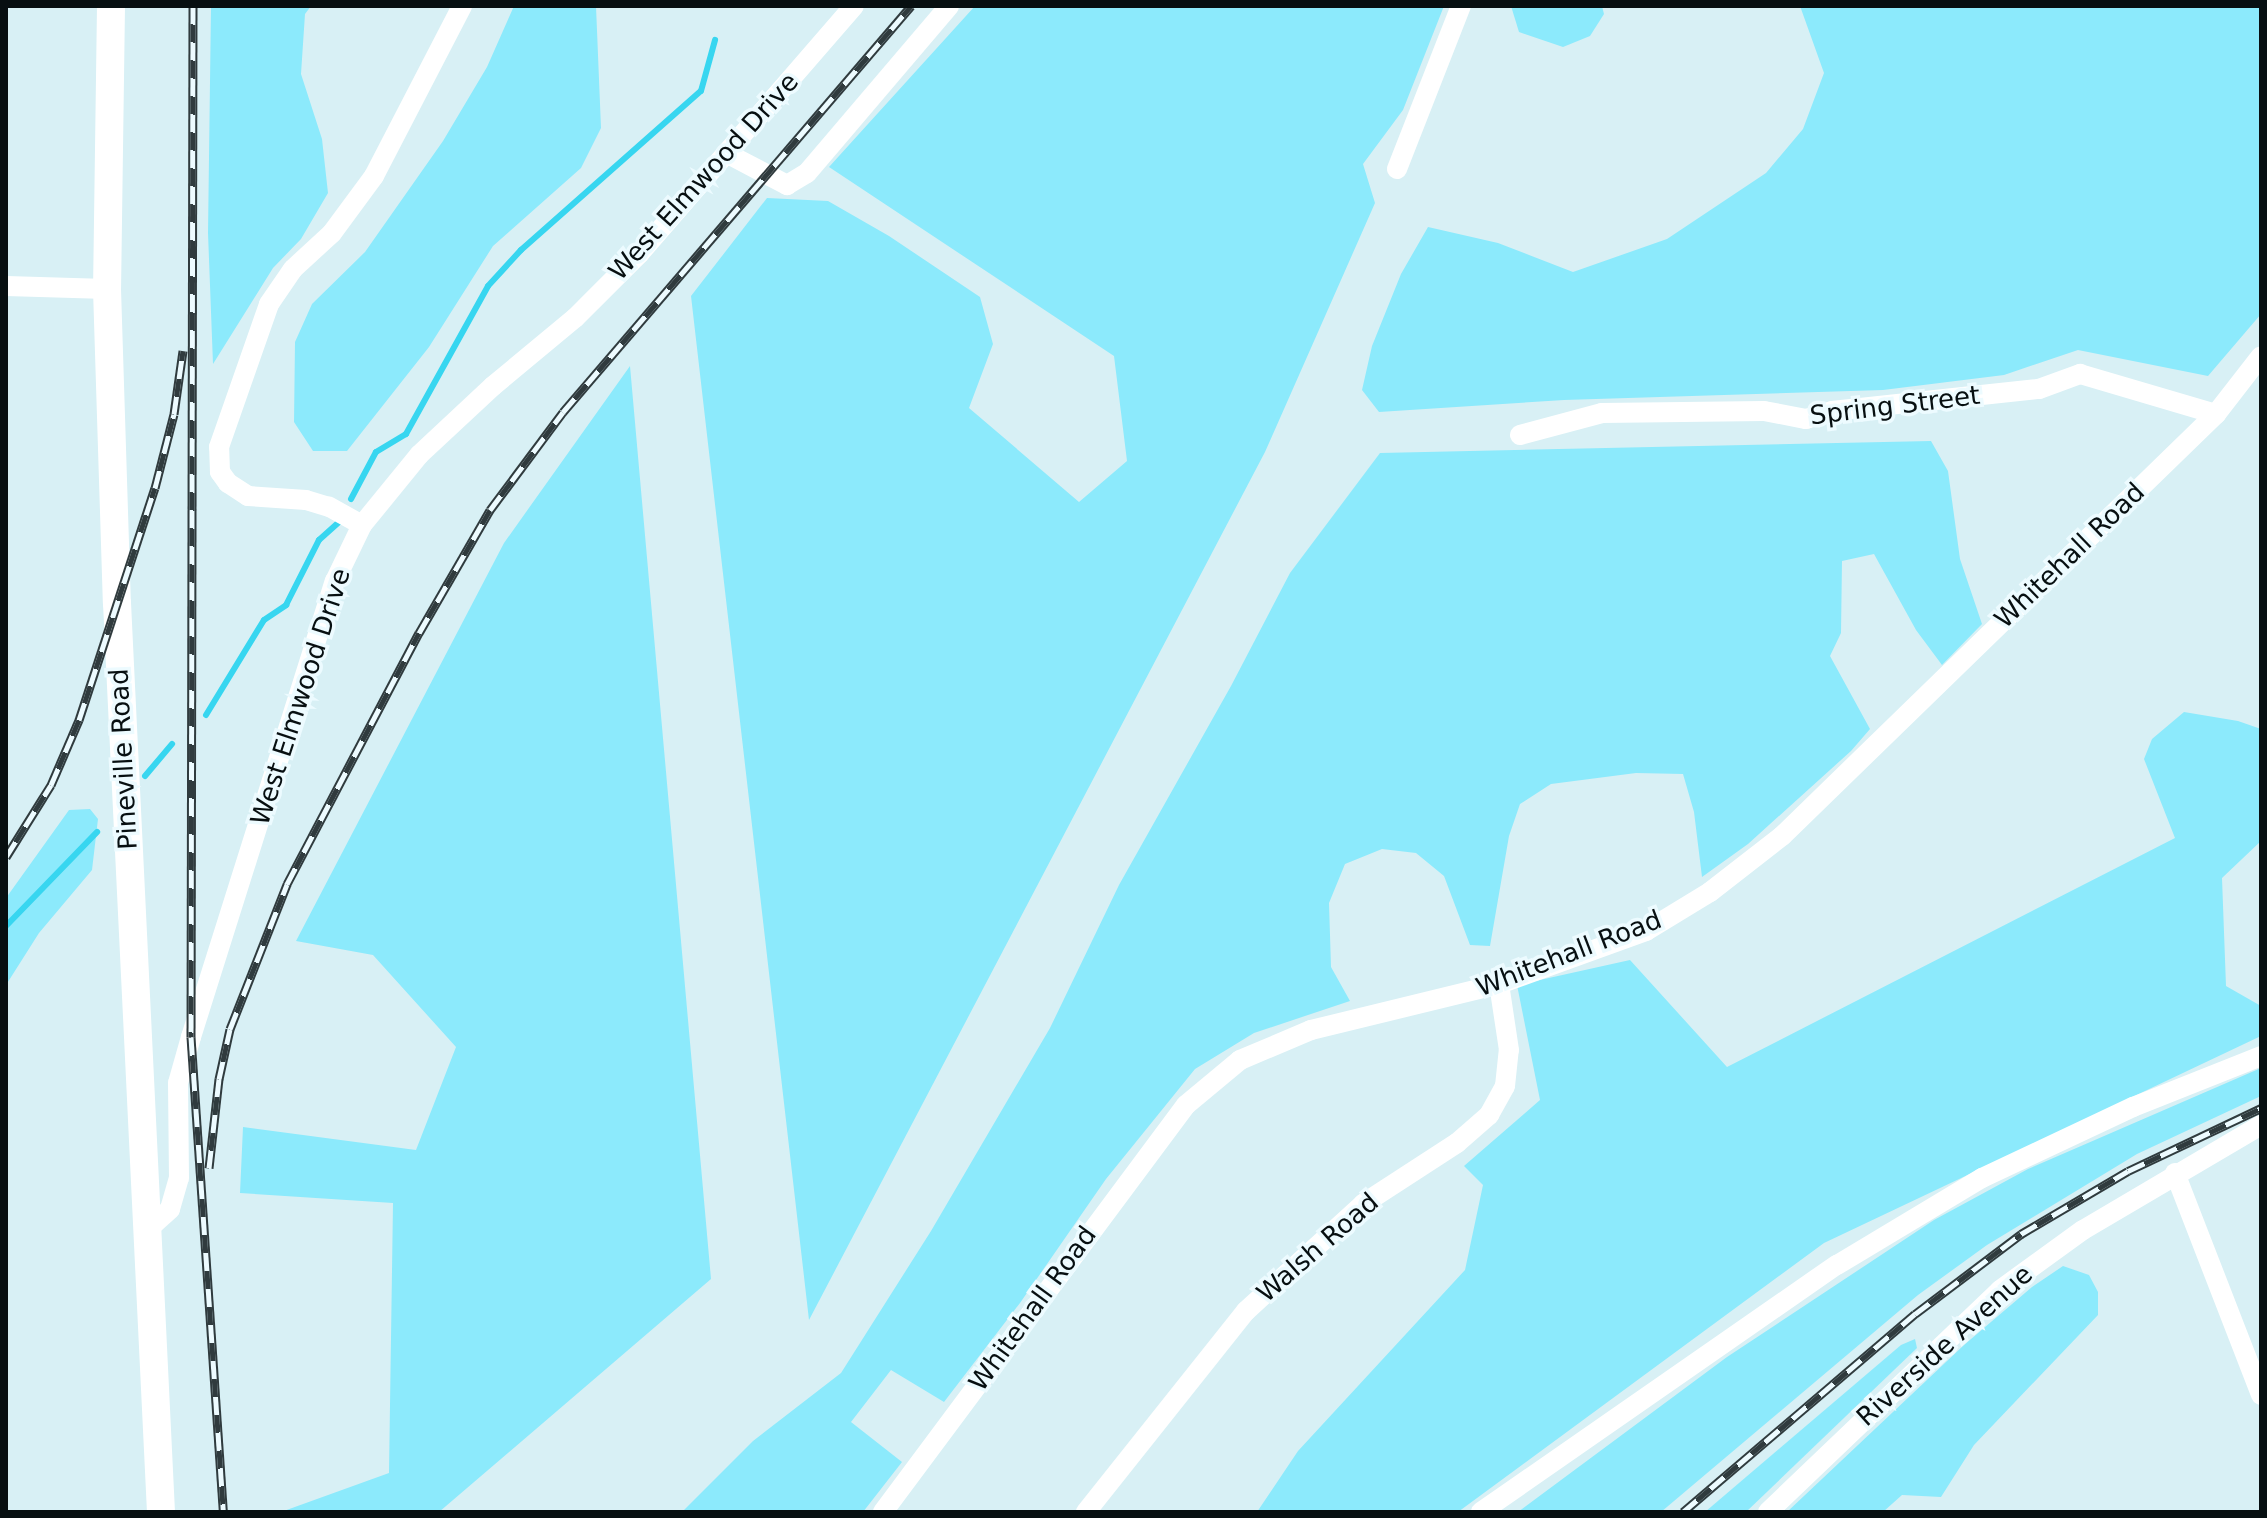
<!DOCTYPE html>
<html>
<head>
<meta charset="utf-8">
<style>
	body { margin:0 }
	#map { position:relative; width:2267px; height:1518px; overflow:hidden; background:#d8f0f5; font-family:"DejaVu Sans",sans-serif }
	div>[style] { position:absolute }
	[style*='--x'] { left:calc(var(--x)*1px); top:calc(var(--y)*1px); width:calc(var(--w)*1px); rotate:calc(var(--a)*1deg) }
	.green>* { inset:0; background:#8ceafc }
	.stream>* { height:6px; margin:-3px; padding:0 3px; transform-origin:3px; border-radius:3px; background:#37d6f0 }
	.street>* { height:20px; margin:-10px; padding:0 10px; transform-origin:10px; border-radius:10px; background:#fff }
	.secondary>* { height:28px; margin:-14px; padding:0 14px; transform-origin:14px; border-radius:14px; background:#fff }
	.rail>* { height:9px; margin-top:-4.5px; transform-origin:0; background:repeating-linear-gradient(90deg,#edfbff 0 18px,#303b3e 0 36px); box-sizing:border-box; border-block:2px solid #303b3e }
	span { translate:-50% -50%; white-space:nowrap; text-align:center; line-height:1.15; -webkit-text-stroke:7px #edfbff; paint-order:stroke }
	.street-label { font-size:26px; color:#070f11 }
	.frame { position:absolute; inset:0; border:8px solid #070f11; pointer-events:none }
</style>
</head>
<body>
<div id="map">
	<div class="green">
		<div style="clip-path:polygon(211px 6px,311px 6px,305px 14px,301px 74px,322px 139px,328px 193px,301px 239px,273px 268px,213px 364px,208px 233px)"></div>
		<div style="clip-path:polygon(514px 6px,596px 6px,601px 128px,581px 168px,493px 246px,429px 347px,347px 451px,313px 451px,294px 422px,295px 342px,312px 304px,365px 252px,443px 141px,487px 67px)"></div>
		<div style="clip-path:polygon(975px 6px,1444px 6px,1403px 110px,1363px 164px,1375px 203px,1265px 452px,809px 1320px,691px 296px,767px 198px,828px 201px,889px 236px,980px 297px,993px 344px,969px 408px,1079px 502px,1127px 461px,1114px 356px,829px 167px)"></div>
		<div style="clip-path:polygon(1511px 6px,1602px 6px,1604px 14px,1590px 36px,1563px 47px,1519px 32px)"></div>
		<div style="clip-path:polygon(1800px 6px,2261px 6px,2261px 314px,2208px 376px,2078px 350px,2004px 375px,1883px 390px,1564px 400px,1379px 412px,1362px 390px,1372px 346px,1401px 274px,1428px 227px,1498px 243px,1573px 272px,1667px 239px,1766px 173px,1803px 129px,1824px 73px)"></div>
		<div style="clip-path:polygon(630px 366px,711px 1279px,439px 1512px,281px 1512px,389px 1473px,393px 1203px,240px 1193px,243px 1127px,416px 1150px,456px 1047px,373px 955px,296px 941px,504px 543px)"></div>
		<div style="clip-path:polygon(1931px 441px,1948px 471px,1960px 559px,1982px 624px,1942px 665px,1916px 630px,1874px 554px,1842px 561px,1841px 633px,1830px 656px,1870px 729px,1851px 751px,1748px 844px,1702px 877px,1694px 812px,1683px 774px,1636px 773px,1551px 784px,1520px 804px,1509px 836px,1490px 946px,1470px 945px,1444px 876px,1416px 853px,1382px 849px,1345px 864px,1329px 903px,1331px 967px,1350px 1001px,1254px 1033px,1195px 1069px,1106px 1179px,1020px 1303px,944px 1402px,891px 1370px,851px 1422px,902px 1462px,863px 1512px,682px 1512px,753px 1441px,841px 1373px,931px 1231px,1050px 1028px,1119px 885px,1231px 686px,1290px 573px,1380px 453px)"></div>
		<div style="clip-path:polygon(2184px 712px,2238px 721px,2261px 729px,2261px 841px,2222px 878px,2226px 986px,2261px 1006px,2261px 1036px,1824px 1243px,1458px 1512px,1257px 1512px,1298px 1451px,1465px 1270px,1483px 1185px,1464px 1166px,1540px 1100px,1517px 985px,1630px 960px,1727px 1067px,2175px 838px,2144px 759px,2152px 739px)"></div>
		<div style="clip-path:polygon(90px 809px,98px 819px,92px 870px,39px 933px,6px 985px,6px 898px,69px 810px)"></div>
		<div style="clip-path:polygon(2261px 1068px,2261px 1096px,2137px 1154px,1987px 1245px,1918px 1295px,1661px 1512px,1518px 1512px,1727px 1357px,1934px 1220px,2028px 1169px)"></div>
		<div style="clip-path:polygon(2063px 1266px,2089px 1275px,2098px 1292px,2098px 1315px,1974px 1445px,1941px 1497px,1902px 1495px,1883px 1512px,1787px 1512px,1964px 1345px,2032px 1287px)"></div>
		<div style="clip-path:polygon(1915px 1339px,1917px 1348px,1746px 1512px,1705px 1512px,1901px 1345px)"></div>
	</div>
	<div class="stream">
		<div style="--x:351;--y:499;--w:53;--a:-62"></div>
		<div style="--x:376;--y:452;--w:35;--a:-31"></div>
		<div style="--x:406;--y:434;--w:169;--a:-61"></div>
		<div style="--x:488;--y:286;--w:49;--a:-47.5"></div>
		<div style="--x:521;--y:250;--w:240;--a:-41.5"></div>
		<div style="--x:701;--y:91;--w:53;--a:-74.6"></div>
		<div style="--x:206;--y:715;--w:111;--a:-58.6"></div>
		<div style="--x:264;--y:620;--w:27;--a:-34"></div>
		<div style="--x:286;--y:605;--w:73;--a:-63.1"></div>
		<div style="--x:319;--y:540;--w:27;--a:-42"></div>
		<div style="--x:145;--y:776;--w:42;--a:-49.8"></div>
		<div style="--x:6;--y:926;--w:131;--a:-45.9"></div>
	</div>
	<div class="street">
		<div style="--x:728;--y:154;--w:67;--a:27.7"></div>
		<div style="--x:787;--y:185;--w:23;--a:-31"></div>
		<div style="--x:807;--y:173;--w:219;--a:-49.6"></div>
		<div style="--x:1397;--y:169;--w:175;--a:-68.6"></div>
		<div style="--x:6;--y:286;--w:101;--a:1.7"></div>
		<div style="--x:1520;--y:435;--w:85;--a:-15"></div>
		<div style="--x:1602;--y:413;--w:162;--a:-0.7"></div>
		<div style="--x:1764;--y:411;--w:43;--a:10.8"></div>
		<div style="--x:1806;--y:419;--w:27;--a:-17"></div>
		<div style="--x:1832;--y:411;--w:208;--a:-6.1"></div>
		<div style="--x:2039;--y:389;--w:44;--a:-20.1"></div>
		<div style="--x:2080;--y:374;--w:142;--a:16.4"></div>
		<div style="--x:362;--y:525;--w:38;--a:-151"></div>
		<div style="--x:329;--y:507;--w:24;--a:-163"></div>
		<div style="--x:306;--y:500;--w:58;--a:-176.1"></div>
		<div style="--x:248;--y:496;--w:24;--a:-147"></div>
		<div style="--x:228;--y:483;--w:14;--a:-126"></div>
		<div style="--x:220;--y:472;--w:25;--a:-92"></div>
		<div style="--x:219;--y:447;--w:151;--a:-70.7"></div>
		<div style="--x:269;--y:304;--w:42;--a:-55.6"></div>
		<div style="--x:293;--y:269;--w:53;--a:-42.7"></div>
		<div style="--x:332;--y:233;--w:71;--a:-53.6"></div>
		<div style="--x:374;--y:176;--w:191;--a:-62.6"></div>
		<div style="--x:2175;--y:1173;--w:238;--a:68.8"></div>
		<div style="--x:147;--y:1230;--w:31;--a:-42"></div>
		<div style="--x:170;--y:1209;--w:32;--a:-74"></div>
		<div style="--x:179;--y:1178;--w:95;--a:-90.6"></div>
		<div style="--x:178;--y:1083;--w:48;--a:-74.2"></div>
		<div style="--x:191;--y:1037;--w:478;--a:-72.5"></div>
		<div style="--x:335;--y:581;--w:62;--a:-64.3"></div>
		<div style="--x:362;--y:525;--w:90;--a:-50.8"></div>
		<div style="--x:419;--y:455;--w:101;--a:-43"></div>
		<div style="--x:493;--y:386;--w:107;--a:-39.7"></div>
		<div style="--x:575;--y:318;--w:91;--a:-45"></div>
		<div style="--x:639;--y:254;--w:328;--a:-49.1"></div>
		<div style="--x:883;--y:1512;--w:507;--a:-53.33"></div>
		<div style="--x:1186;--y:1105;--w:70;--a:-39.8"></div>
		<div style="--x:1240;--y:1060;--w:77;--a:-22.9"></div>
		<div style="--x:1311;--y:1030;--w:194;--a:-13.7"></div>
		<div style="--x:1499;--y:984;--w:156;--a:-19.8"></div>
		<div style="--x:1646;--y:931;--w:75;--a:-31.4"></div>
		<div style="--x:1710;--y:892;--w:91;--a:-37.9"></div>
		<div style="--x:1782;--y:836;--w:605;--a:-44.2"></div>
		<div style="--x:2216;--y:414;--w:73;--a:-52.2"></div>
		<div style="--x:1086;--y:1512;--w:257;--a:-51.5"></div>
		<div style="--x:1246;--y:1311;--w:159;--a:-42.4"></div>
		<div style="--x:1363;--y:1204;--w:112;--a:-33"></div>
		<div style="--x:1457;--y:1143;--w:43;--a:-41.2"></div>
		<div style="--x:1489;--y:1115;--w:33;--a:-61"></div>
		<div style="--x:1505;--y:1086;--w:36;--a:-84"></div>
		<div style="--x:1509;--y:1050;--w:67;--a:-98.6"></div>
		<div style="--x:1481;--y:1512;--w:433;--a:-34.8"></div>
		<div style="--x:1837;--y:1265;--w:169;--a:-31"></div>
		<div style="--x:1982;--y:1178;--w:167;--a:-25.2"></div>
		<div style="--x:2133;--y:1107;--w:138;--a:-21.7"></div>
		<div style="--x:1768;--y:1512;--w:321;--a:-43.7"></div>
		<div style="--x:2000;--y:1290;--w:102;--a:-35.9"></div>
		<div style="--x:2083;--y:1230;--w:207;--a:-30.5"></div>
	</div>
	<div class="secondary">
		<div style="--x:111;--y:6;--w:283;--a:90.8"></div>
		<div style="--x:107;--y:289;--w:314;--a:88.2"></div>
		<div style="--x:117;--y:603;--w:910;--a:87.23"></div>
	</div>
	<div class="rail">
		<div style="--x:193;--y:6;--w:1031;--a:90.11"></div>
		<div style="--x:191;--y:1037;--w:476;--a:86.1"></div>
		<div style="--x:6;--y:857;--w:85;--a:-58"></div>
		<div style="--x:51;--y:785;--w:71;--a:-66.7"></div>
		<div style="--x:79;--y:720;--w:244;--a:-71.9"></div>
		<div style="--x:155;--y:488;--w:76;--a:-75.6"></div>
		<div style="--x:174;--y:414;--w:64;--a:-81.9"></div>
		<div style="--x:209;--y:1168;--w:90;--a:-83.6"></div>
		<div style="--x:219;--y:1079;--w:51;--a:-77.6"></div>
		<div style="--x:230;--y:1029;--w:156;--a:-68.5"></div>
		<div style="--x:287;--y:884;--w:284;--a:-62.3"></div>
		<div style="--x:419;--y:633;--w:142;--a:-60"></div>
		<div style="--x:490;--y:510;--w:122;--a:-53.3"></div>
		<div style="--x:563;--y:412;--w:535;--a:-49.4"></div>
		<div style="--x:1683;--y:1512;--w:305;--a:-40.5"></div>
		<div style="--x:1915;--y:1314;--w:133;--a:-37"></div>
		<div style="--x:2021;--y:1234;--w:124;--a:-30.5"></div>
		<div style="--x:2128;--y:1171;--w:147;--a:-25.3"></div>
	</div>
	<div class="street-label">
		<span style="left:704px;top:177px;rotate:-48deg">West Elmwood Drive</span>
		<span style="left:1895px;top:406px;rotate:-7deg">Spring Street</span>
		<span style="left:2070px;top:556px;rotate:-44deg">Whitehall Road</span>
		<span style="left:301px;top:697px;rotate:-72deg">West Elmwood Drive</span>
		<span style="left:124px;top:759px;rotate:-93deg">Pineville Road</span>
		<span style="left:1569px;top:954px;rotate:-21deg">Whitehall Road</span>
		<span style="left:1318px;top:1248px;rotate:-41deg">Walsh Road</span>
		<span style="left:1033px;top:1309px;rotate:-54deg">Whitehall Road</span>
		<span style="left:1945px;top:1346px;rotate:-42deg">Riverside Avenue</span>
	</div>
	<div class="frame"></div>
</div>
</body>
</html>
